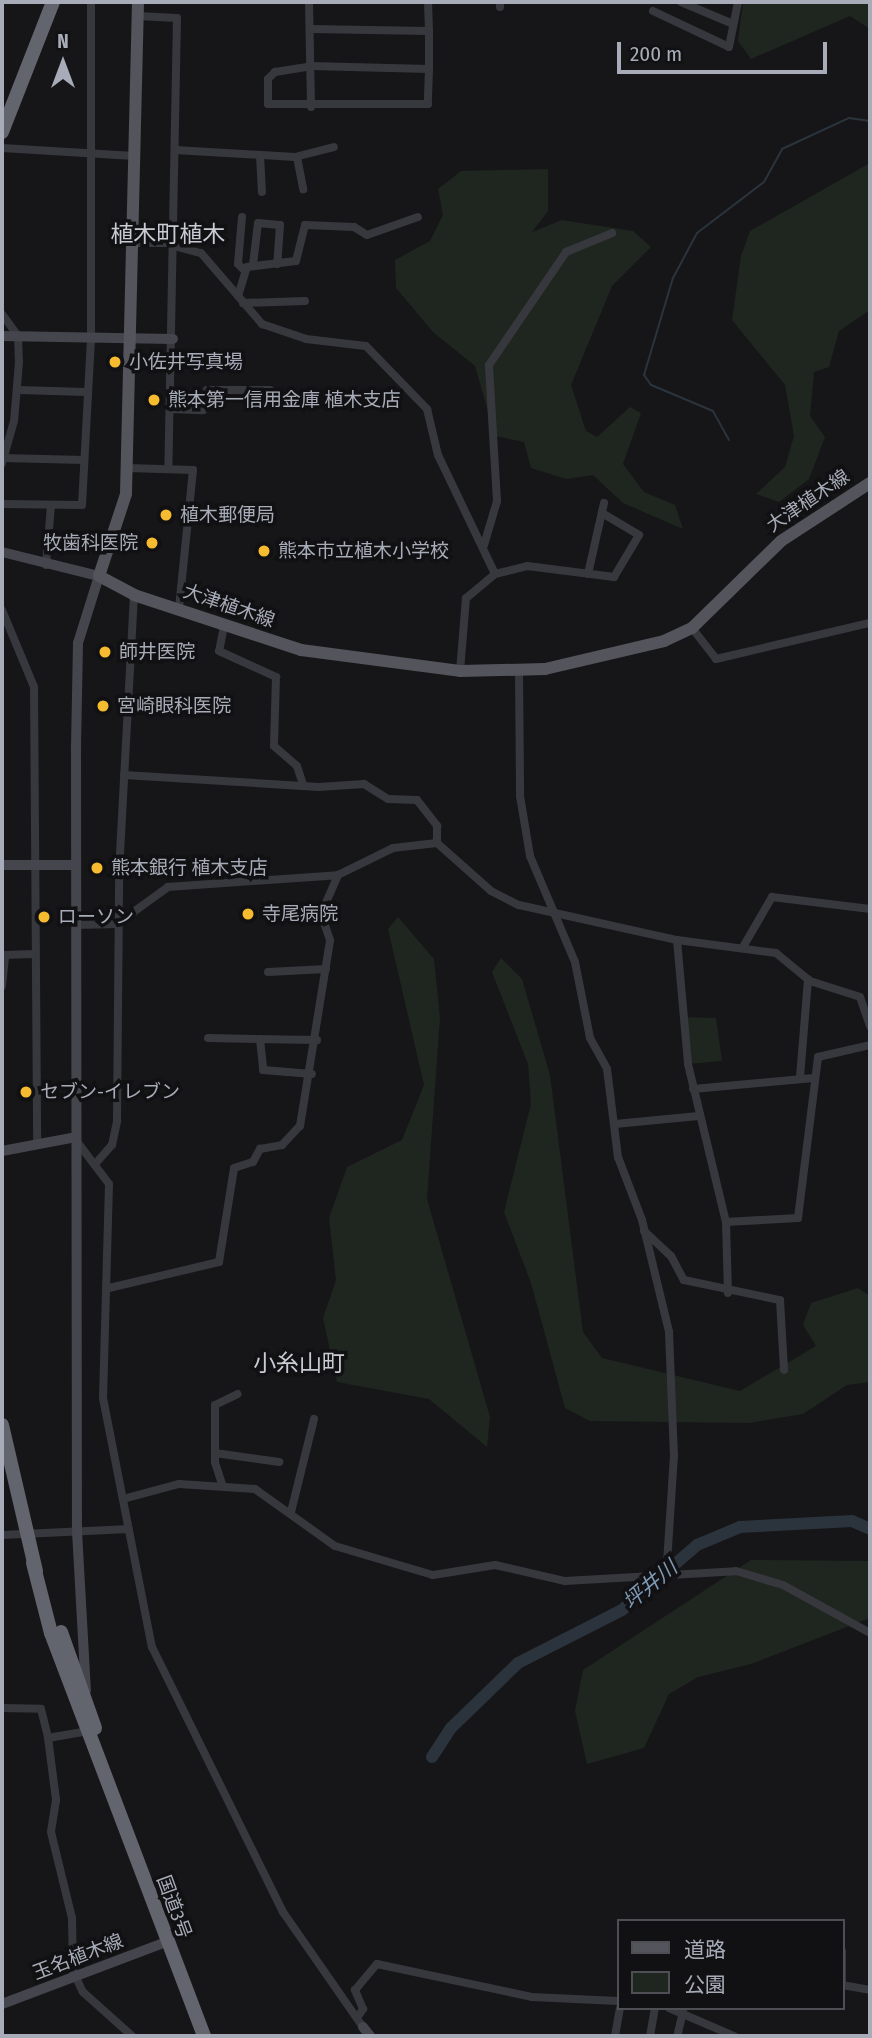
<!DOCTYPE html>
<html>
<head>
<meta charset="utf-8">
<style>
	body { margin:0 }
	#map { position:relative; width:872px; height:2038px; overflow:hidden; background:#161618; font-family:"Fira Sans Condensed","Noto Sans JP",sans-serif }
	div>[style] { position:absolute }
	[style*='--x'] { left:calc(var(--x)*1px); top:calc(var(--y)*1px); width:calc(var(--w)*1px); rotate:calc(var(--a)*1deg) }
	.green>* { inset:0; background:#1e261f }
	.stream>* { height:2px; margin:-1px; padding:0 1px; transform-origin:1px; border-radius:1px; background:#2b343c }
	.river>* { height:12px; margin:-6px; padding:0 6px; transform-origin:6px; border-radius:6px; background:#2b343c }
	.street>* { height:8px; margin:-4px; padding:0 4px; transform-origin:4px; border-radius:4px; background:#37383d }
	.secondary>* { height:10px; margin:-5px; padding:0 5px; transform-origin:5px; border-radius:5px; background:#45464d }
	.primary>* { height:12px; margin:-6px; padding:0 6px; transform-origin:6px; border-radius:6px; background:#53545c }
	.highway>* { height:14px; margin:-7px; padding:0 7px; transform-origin:7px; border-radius:7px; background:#63656e }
	.dots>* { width:19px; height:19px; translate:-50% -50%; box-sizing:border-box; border:4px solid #111113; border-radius:50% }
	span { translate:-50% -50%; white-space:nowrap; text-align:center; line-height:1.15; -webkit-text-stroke:7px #111113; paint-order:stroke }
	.poi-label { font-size:19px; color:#a7acb8 }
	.left { translate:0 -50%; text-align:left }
	.right { translate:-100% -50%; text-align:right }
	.street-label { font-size:19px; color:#a7acb8 }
	.water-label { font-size:21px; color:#7e99b4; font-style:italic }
	.quarter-label { font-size:23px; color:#c9cbd4 }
	.frame { position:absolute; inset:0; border:4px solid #a7acb8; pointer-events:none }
	.legend { position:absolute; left:617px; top:1919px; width:228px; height:91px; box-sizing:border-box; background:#111113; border:2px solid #4d4f55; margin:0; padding:9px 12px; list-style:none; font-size:21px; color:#a7acb8 }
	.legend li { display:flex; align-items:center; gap:14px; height:35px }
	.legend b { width:35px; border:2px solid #4d4f55 }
	.north { position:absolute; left:28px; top:28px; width:70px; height:70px; -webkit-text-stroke:5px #111113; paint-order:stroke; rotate:0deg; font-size:19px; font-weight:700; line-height:28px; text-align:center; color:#a7acb8 }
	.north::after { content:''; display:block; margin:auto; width:24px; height:32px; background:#a7acb8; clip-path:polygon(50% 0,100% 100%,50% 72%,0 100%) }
	.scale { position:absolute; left:617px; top:42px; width:210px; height:32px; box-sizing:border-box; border:4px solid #a7acb8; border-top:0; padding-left:9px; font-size:21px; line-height:24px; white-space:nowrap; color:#a7acb8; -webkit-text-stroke:5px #111113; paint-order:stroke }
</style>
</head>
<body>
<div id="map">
	<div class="green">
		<div style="clip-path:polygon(743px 2px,870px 2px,870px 29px,850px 16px,751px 59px,738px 41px)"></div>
		<div style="clip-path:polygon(870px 163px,870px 310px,839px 331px,829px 367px,814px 372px,810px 416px,825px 437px,809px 479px,779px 502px,756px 494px,785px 467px,794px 436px,785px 385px,732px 320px,741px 256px,750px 231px)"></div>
		<div style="clip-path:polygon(548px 169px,548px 211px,532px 232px,562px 220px,633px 231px,651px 247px,612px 286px,571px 385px,586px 431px,597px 437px,630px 407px,641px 413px,623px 464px,644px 492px,675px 505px,683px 529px,623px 503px,593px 475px,566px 479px,531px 468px,524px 442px,495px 436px,475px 366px,433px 332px,396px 288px,395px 260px,430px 241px,443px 215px,438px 189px,461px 171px)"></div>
		<div style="clip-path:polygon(398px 917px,434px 959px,440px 1018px,427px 1199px,490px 1417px,487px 1447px,429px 1399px,337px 1382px,323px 1318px,336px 1280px,329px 1218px,347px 1167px,402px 1140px,424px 1085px,388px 929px)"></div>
		<div style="clip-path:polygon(501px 958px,522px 979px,550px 1075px,583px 1332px,602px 1358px,740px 1391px,816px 1346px,803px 1325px,811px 1303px,858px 1288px,870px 1296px,870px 1382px,847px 1385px,803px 1414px,749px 1423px,590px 1421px,565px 1408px,531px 1283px,504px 1212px,531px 1104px,528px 1064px,492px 972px)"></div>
		<div style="clip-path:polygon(681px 1017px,716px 1018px,722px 1061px,688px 1064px)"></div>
		<div style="clip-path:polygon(751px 1560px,870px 1561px,870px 1618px,751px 1664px,698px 1677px,669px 1694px,644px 1748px,587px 1764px,575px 1711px,583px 1670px)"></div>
	</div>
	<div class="stream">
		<div style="--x:729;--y:440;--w:33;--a:-119"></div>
		<div style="--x:713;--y:411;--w:67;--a:-157.2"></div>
		<div style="--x:651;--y:385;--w:12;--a:-125"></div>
		<div style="--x:644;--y:375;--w:101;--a:-73.4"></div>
		<div style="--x:673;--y:278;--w:51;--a:-61.9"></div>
		<div style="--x:697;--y:233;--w:84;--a:-37.3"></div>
		<div style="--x:764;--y:182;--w:38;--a:-61"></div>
		<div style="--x:782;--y:149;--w:74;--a:-24.8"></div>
		<div style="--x:849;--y:118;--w:21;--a:8"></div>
	</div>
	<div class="river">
		<div style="--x:432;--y:1757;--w:35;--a:-57"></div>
		<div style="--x:451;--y:1728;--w:93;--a:-44.1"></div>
		<div style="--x:518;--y:1663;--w:117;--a:-27"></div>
		<div style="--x:622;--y:1610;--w:99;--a:-40.9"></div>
		<div style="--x:697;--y:1545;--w:47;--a:-22.7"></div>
		<div style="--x:740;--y:1527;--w:112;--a:-3.1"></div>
		<div style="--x:852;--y:1521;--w:20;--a:24"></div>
	</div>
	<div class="street">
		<div style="--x:309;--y:2;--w:105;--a:88.9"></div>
		<div style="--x:428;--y:2;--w:29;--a:88"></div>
		<div style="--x:429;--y:31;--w:38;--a:90"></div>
		<div style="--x:429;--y:69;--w:35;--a:92"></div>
		<div style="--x:428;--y:104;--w:160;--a:180"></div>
		<div style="--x:268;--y:104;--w:25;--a:-90"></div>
		<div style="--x:268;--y:79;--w:10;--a:-45"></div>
		<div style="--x:275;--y:72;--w:36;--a:-9"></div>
		<div style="--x:311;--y:66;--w:118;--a:1.5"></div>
		<div style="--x:500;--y:2;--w:5;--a:90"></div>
		<div style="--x:681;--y:2;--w:56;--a:22.9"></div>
		<div style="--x:653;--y:11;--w:84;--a:25.3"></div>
		<div style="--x:729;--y:47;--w:46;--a:-78.7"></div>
		<div style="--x:137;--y:16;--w:40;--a:2.9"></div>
		<div style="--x:177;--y:18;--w:451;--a:91.1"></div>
		<div style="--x:310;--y:29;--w:119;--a:1"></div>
		<div style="--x:2;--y:148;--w:133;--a:3.4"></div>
		<div style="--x:175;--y:150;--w:120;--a:3.3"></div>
		<div style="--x:295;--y:157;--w:40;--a:-14.4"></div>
		<div style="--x:260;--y:155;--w:37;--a:87"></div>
		<div style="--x:297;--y:157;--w:33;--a:79"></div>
		<div style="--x:242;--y:217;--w:47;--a:94.9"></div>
		<div style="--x:238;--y:264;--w:8;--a:45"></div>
		<div style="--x:132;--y:243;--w:42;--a:0"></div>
		<div style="--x:174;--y:246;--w:28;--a:15"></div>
		<div style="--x:201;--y:253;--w:94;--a:49.3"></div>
		<div style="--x:262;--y:324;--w:46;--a:18.8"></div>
		<div style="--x:306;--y:339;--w:60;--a:6.7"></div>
		<div style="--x:366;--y:346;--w:88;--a:45.9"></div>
		<div style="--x:427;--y:409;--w:47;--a:76.6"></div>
		<div style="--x:438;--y:455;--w:132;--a:64.4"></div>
		<div style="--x:495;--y:574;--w:38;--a:140"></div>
		<div style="--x:466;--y:598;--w:73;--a:94.7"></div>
		<div style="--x:253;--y:265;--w:42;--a:-83.2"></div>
		<div style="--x:258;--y:223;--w:22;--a:5"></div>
		<div style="--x:280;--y:225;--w:39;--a:94"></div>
		<div style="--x:238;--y:296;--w:30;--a:-73"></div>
		<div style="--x:247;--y:267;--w:49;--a:-7"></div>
		<div style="--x:296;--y:261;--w:37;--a:-76"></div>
		<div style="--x:305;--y:225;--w:49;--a:2.3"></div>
		<div style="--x:354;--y:227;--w:15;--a:32"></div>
		<div style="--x:367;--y:235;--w:54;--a:-19.4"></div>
		<div style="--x:243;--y:303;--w:62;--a:-1.8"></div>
		<div style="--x:2;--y:314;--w:27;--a:54"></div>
		<div style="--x:18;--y:336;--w:26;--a:88"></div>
		<div style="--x:19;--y:362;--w:59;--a:94.8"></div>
		<div style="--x:14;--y:421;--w:44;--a:105.9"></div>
		<div style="--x:18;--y:390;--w:68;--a:1.7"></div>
		<div style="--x:170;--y:409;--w:33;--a:2"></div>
		<div style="--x:203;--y:410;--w:20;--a:-79"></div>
		<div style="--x:207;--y:390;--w:63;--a:0"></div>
		<div style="--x:3;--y:458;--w:81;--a:1.4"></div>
		<div style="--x:127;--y:468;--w:66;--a:1.7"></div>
		<div style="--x:193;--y:470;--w:140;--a:95.8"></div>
		<div style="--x:2;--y:504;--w:80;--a:0.7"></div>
		<div style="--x:82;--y:505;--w:167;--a:-86.9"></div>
		<div style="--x:91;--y:338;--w:336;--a:-90"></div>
		<div style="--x:484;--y:545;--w:46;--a:-73.5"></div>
		<div style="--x:497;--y:501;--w:136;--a:-93.4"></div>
		<div style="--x:489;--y:365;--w:137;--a:-55.7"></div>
		<div style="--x:566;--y:252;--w:50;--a:-22.4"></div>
		<div style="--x:46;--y:565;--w:59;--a:-85.2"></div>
		<div style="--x:495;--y:574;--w:33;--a:-14"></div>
		<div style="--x:527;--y:566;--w:88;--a:7.2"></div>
		<div style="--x:614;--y:577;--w:49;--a:-59.2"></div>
		<div style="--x:639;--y:535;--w:43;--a:-149.3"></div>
		<div style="--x:588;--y:574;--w:73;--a:-77.3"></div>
		<div style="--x:2;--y:610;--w:83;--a:67.4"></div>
		<div style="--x:34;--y:687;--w:458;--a:89.6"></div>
		<div style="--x:224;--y:626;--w:25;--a:101"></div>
		<div style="--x:219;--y:651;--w:63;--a:24.5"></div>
		<div style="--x:276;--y:677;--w:69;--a:91.7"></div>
		<div style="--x:274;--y:746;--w:30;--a:41"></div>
		<div style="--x:297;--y:766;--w:20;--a:72"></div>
		<div style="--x:692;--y:628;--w:39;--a:52"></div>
		<div style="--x:716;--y:659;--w:158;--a:-13.2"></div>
		<div style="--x:519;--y:671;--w:125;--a:89.5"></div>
		<div style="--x:520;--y:796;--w:61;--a:80.5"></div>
		<div style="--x:530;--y:856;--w:115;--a:67"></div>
		<div style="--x:575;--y:962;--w:77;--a:78.8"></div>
		<div style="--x:590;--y:1038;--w:35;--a:61"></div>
		<div style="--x:607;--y:1069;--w:89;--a:82.9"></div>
		<div style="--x:618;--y:1157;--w:67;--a:69.1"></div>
		<div style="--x:642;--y:1220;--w:115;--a:76.4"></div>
		<div style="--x:669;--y:1332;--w:123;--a:87.7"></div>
		<div style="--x:674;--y:1455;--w:123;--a:93.7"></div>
		<div style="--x:124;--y:775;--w:195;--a:3.5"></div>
		<div style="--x:319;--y:787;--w:45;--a:-3.8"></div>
		<div style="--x:364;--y:784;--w:28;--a:32"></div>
		<div style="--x:388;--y:799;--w:29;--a:2"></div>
		<div style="--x:417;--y:800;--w:33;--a:52"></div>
		<div style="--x:437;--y:826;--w:17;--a:90"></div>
		<div style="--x:76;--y:925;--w:41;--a:-1.4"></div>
		<div style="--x:117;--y:924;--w:63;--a:-36"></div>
		<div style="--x:168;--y:887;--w:170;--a:-4"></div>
		<div style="--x:338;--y:875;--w:61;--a:-26.1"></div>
		<div style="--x:393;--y:848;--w:44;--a:-6.5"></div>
		<div style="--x:437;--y:843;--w:72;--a:41.6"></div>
		<div style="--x:491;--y:891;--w:31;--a:27"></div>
		<div style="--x:519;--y:905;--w:162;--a:12.5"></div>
		<div style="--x:677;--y:940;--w:100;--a:7.5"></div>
		<div style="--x:776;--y:953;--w:44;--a:39.5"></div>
		<div style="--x:810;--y:981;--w:52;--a:17.7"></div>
		<div style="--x:860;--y:997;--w:31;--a:71"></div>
		<div style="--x:677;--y:940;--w:124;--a:84.9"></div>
		<div style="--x:688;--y:1064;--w:163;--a:76.5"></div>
		<div style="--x:726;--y:1222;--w:71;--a:88.4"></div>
		<div style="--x:743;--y:947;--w:58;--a:-59.9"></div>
		<div style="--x:772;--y:897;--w:99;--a:7"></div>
		<div style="--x:268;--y:972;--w:58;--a:-3"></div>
		<div style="--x:2;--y:986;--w:31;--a:-84"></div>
		<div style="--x:5;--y:955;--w:28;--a:-2"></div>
		<div style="--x:208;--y:1038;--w:109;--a:1.1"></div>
		<div style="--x:260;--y:1039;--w:31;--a:84"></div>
		<div style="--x:263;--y:1070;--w:49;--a:4.7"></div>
		<div style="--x:800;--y:1077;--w:98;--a:-85.3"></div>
		<div style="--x:693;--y:1089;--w:121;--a:-5.2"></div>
		<div style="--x:615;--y:1124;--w:84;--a:-5.4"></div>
		<div style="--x:78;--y:1143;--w:51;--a:52.9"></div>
		<div style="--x:109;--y:1184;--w:214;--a:91.6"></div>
		<div style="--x:103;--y:1398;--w:254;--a:78.9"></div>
		<div style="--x:152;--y:1647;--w:296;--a:63.7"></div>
		<div style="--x:283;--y:1912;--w:140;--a:55.2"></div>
		<div style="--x:97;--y:1162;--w:23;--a:-49"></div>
		<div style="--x:112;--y:1145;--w:25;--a:-78"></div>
		<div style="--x:117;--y:1121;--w:249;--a:-89.5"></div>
		<div style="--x:119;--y:872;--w:277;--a:-86.9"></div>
		<div style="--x:726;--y:1222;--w:72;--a:-3.2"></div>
		<div style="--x:798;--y:1218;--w:162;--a:-82.9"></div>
		<div style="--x:818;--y:1057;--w:53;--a:-13"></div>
		<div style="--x:644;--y:1231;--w:37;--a:43"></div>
		<div style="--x:671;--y:1256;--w:27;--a:62"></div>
		<div style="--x:684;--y:1280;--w:98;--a:11.8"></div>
		<div style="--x:780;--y:1300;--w:70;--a:86.7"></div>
		<div style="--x:109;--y:1288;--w:113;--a:-13.3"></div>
		<div style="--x:219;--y:1262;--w:95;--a:-80.9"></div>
		<div style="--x:234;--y:1168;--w:20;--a:-18"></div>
		<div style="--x:253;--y:1162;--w:15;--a:-62"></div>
		<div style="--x:260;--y:1149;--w:22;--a:-10"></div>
		<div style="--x:282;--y:1145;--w:26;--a:-47"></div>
		<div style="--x:300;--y:1126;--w:188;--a:-80.8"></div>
		<div style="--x:330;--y:940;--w:28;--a:-109"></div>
		<div style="--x:321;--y:914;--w:43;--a:-66.4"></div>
		<div style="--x:215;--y:1453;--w:65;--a:8"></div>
		<div style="--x:222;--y:1484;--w:23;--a:-108"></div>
		<div style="--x:215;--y:1462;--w:57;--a:-90"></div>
		<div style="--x:215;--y:1405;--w:25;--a:-26"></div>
		<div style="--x:123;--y:1499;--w:58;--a:-15"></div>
		<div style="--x:179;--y:1484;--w:76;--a:3.8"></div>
		<div style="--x:255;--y:1489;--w:98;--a:35.5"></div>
		<div style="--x:335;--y:1546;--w:102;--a:16.5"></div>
		<div style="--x:433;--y:1575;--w:63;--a:-9.2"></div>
		<div style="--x:495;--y:1565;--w:72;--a:12.9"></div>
		<div style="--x:565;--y:1581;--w:171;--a:-3.3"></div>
		<div style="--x:736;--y:1571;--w:49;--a:16.6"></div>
		<div style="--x:783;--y:1585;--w:99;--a:28.9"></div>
		<div style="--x:291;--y:1512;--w:96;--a:-76.1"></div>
		<div style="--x:2;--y:1535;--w:127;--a:-2.7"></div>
		<div style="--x:2;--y:1708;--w:39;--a:1"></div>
		<div style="--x:41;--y:1709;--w:30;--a:76"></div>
		<div style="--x:48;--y:1738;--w:41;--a:-9.9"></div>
		<div style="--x:48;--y:1738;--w:63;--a:82.6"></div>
		<div style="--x:56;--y:1800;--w:32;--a:99"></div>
		<div style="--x:51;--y:1832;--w:89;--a:76.3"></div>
		<div style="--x:72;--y:1918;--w:53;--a:88.9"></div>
		<div style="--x:73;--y:1971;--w:23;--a:65"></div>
		<div style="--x:83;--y:1992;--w:66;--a:41.9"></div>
		<div style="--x:842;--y:1951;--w:31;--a:90"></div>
		<div style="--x:842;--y:1985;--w:28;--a:10"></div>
		<div style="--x:669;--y:2008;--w:71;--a:23.3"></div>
		<div style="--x:357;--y:2018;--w:11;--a:-56"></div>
		<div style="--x:363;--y:2009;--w:21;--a:-113"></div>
		<div style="--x:355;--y:1990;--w:34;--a:-50"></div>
		<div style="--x:377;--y:1964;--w:158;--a:12"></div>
		<div style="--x:532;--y:1997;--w:86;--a:2.7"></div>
		<div style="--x:678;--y:2033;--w:22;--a:-77"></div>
		<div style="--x:615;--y:2036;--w:28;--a:-80"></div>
		<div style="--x:650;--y:2036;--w:28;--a:-80"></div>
	</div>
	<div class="secondary">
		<div style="--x:2;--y:336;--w:171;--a:1"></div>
		<div style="--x:2;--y:552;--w:100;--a:13.9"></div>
		<div style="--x:99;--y:576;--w:70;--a:107.4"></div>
		<div style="--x:78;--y:643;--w:107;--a:91.1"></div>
		<div style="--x:76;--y:750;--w:781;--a:89.93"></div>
		<div style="--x:77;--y:1531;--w:160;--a:86.8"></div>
		<div style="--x:2;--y:865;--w:73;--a:0"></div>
		<div style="--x:2;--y:1151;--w:75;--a:-10.7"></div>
		<div style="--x:2;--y:2004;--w:175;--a:-20.7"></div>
		<div style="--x:363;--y:2027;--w:11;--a:52"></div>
	</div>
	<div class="primary">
		<div style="--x:138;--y:2;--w:492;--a:91.4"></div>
		<div style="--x:126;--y:494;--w:86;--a:108.2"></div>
		<div style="--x:99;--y:576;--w:40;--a:28"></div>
		<div style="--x:134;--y:595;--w:176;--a:18.2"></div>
		<div style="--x:301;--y:650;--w:160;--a:7.5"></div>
		<div style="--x:460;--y:671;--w:85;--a:-1.3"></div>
		<div style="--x:545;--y:669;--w:122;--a:-13.2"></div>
		<div style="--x:664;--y:641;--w:31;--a:-25"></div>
		<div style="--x:692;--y:628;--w:124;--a:-44.3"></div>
		<div style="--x:781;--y:541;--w:106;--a:-33.1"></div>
	</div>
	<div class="highway">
		<div style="--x:2;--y:132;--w:140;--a:-68.6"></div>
		<div style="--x:2;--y:1425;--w:150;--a:76.9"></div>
		<div style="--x:33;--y:1563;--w:72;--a:75.6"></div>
		<div style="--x:51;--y:1633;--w:431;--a:69.2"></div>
		<div style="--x:61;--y:1632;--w:102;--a:70.5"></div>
	</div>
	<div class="dots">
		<div style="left:115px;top:362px;background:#f7bb2f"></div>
		<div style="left:154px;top:400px;background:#f7bb2f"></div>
		<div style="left:166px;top:515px;background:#f7bb2f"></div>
		<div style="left:152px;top:543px;background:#f7bb2f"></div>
		<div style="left:264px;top:551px;background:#f7bb2f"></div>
		<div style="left:105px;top:652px;background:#f7bb2f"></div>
		<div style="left:103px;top:706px;background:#f7bb2f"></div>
		<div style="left:97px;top:868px;background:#f7bb2f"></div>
		<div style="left:248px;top:914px;background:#f7bb2f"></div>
		<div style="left:44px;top:917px;background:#f7bb2f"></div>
		<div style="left:26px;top:1092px;background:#f7bb2f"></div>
	</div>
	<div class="poi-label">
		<span class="left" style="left:129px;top:362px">小佐井写真場</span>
		<span class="left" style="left:168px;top:400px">熊本第一信用金庫 植木支店</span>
		<span class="left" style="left:180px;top:515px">植木郵便局</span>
		<span class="right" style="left:138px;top:543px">牧歯科医院</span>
		<span class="left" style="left:278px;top:551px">熊本市立植木小学校</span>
		<span class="left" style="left:119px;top:652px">師井医院</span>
		<span class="left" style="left:117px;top:706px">宮崎眼科医院</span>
		<span class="left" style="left:111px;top:868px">熊本銀行 植木支店</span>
		<span class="left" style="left:262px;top:914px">寺尾病院</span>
		<span class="left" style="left:58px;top:917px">ローソン</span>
		<span class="left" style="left:40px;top:1092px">セブン-イレブン</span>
	</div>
	<div class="street-label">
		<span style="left:808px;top:501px;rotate:-34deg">大津植木線</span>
		<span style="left:229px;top:606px;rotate:19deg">大津植木線</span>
		<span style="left:174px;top:1907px;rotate:70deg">国道3号</span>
		<span style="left:78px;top:1957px;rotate:-21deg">玉名植木線</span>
	</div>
	<div class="water-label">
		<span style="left:650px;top:1585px;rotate:-40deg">坪井川</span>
	</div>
	<div class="quarter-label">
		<span style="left:168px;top:234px">植木町植木</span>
		<span style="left:299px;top:1363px">小糸山町</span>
	</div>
	<div class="frame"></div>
	<ul class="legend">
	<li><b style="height:9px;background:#53545c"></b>道路</li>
	<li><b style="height:19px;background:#1e261f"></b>公園</li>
	</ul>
	<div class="north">N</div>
	<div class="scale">200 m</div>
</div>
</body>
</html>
